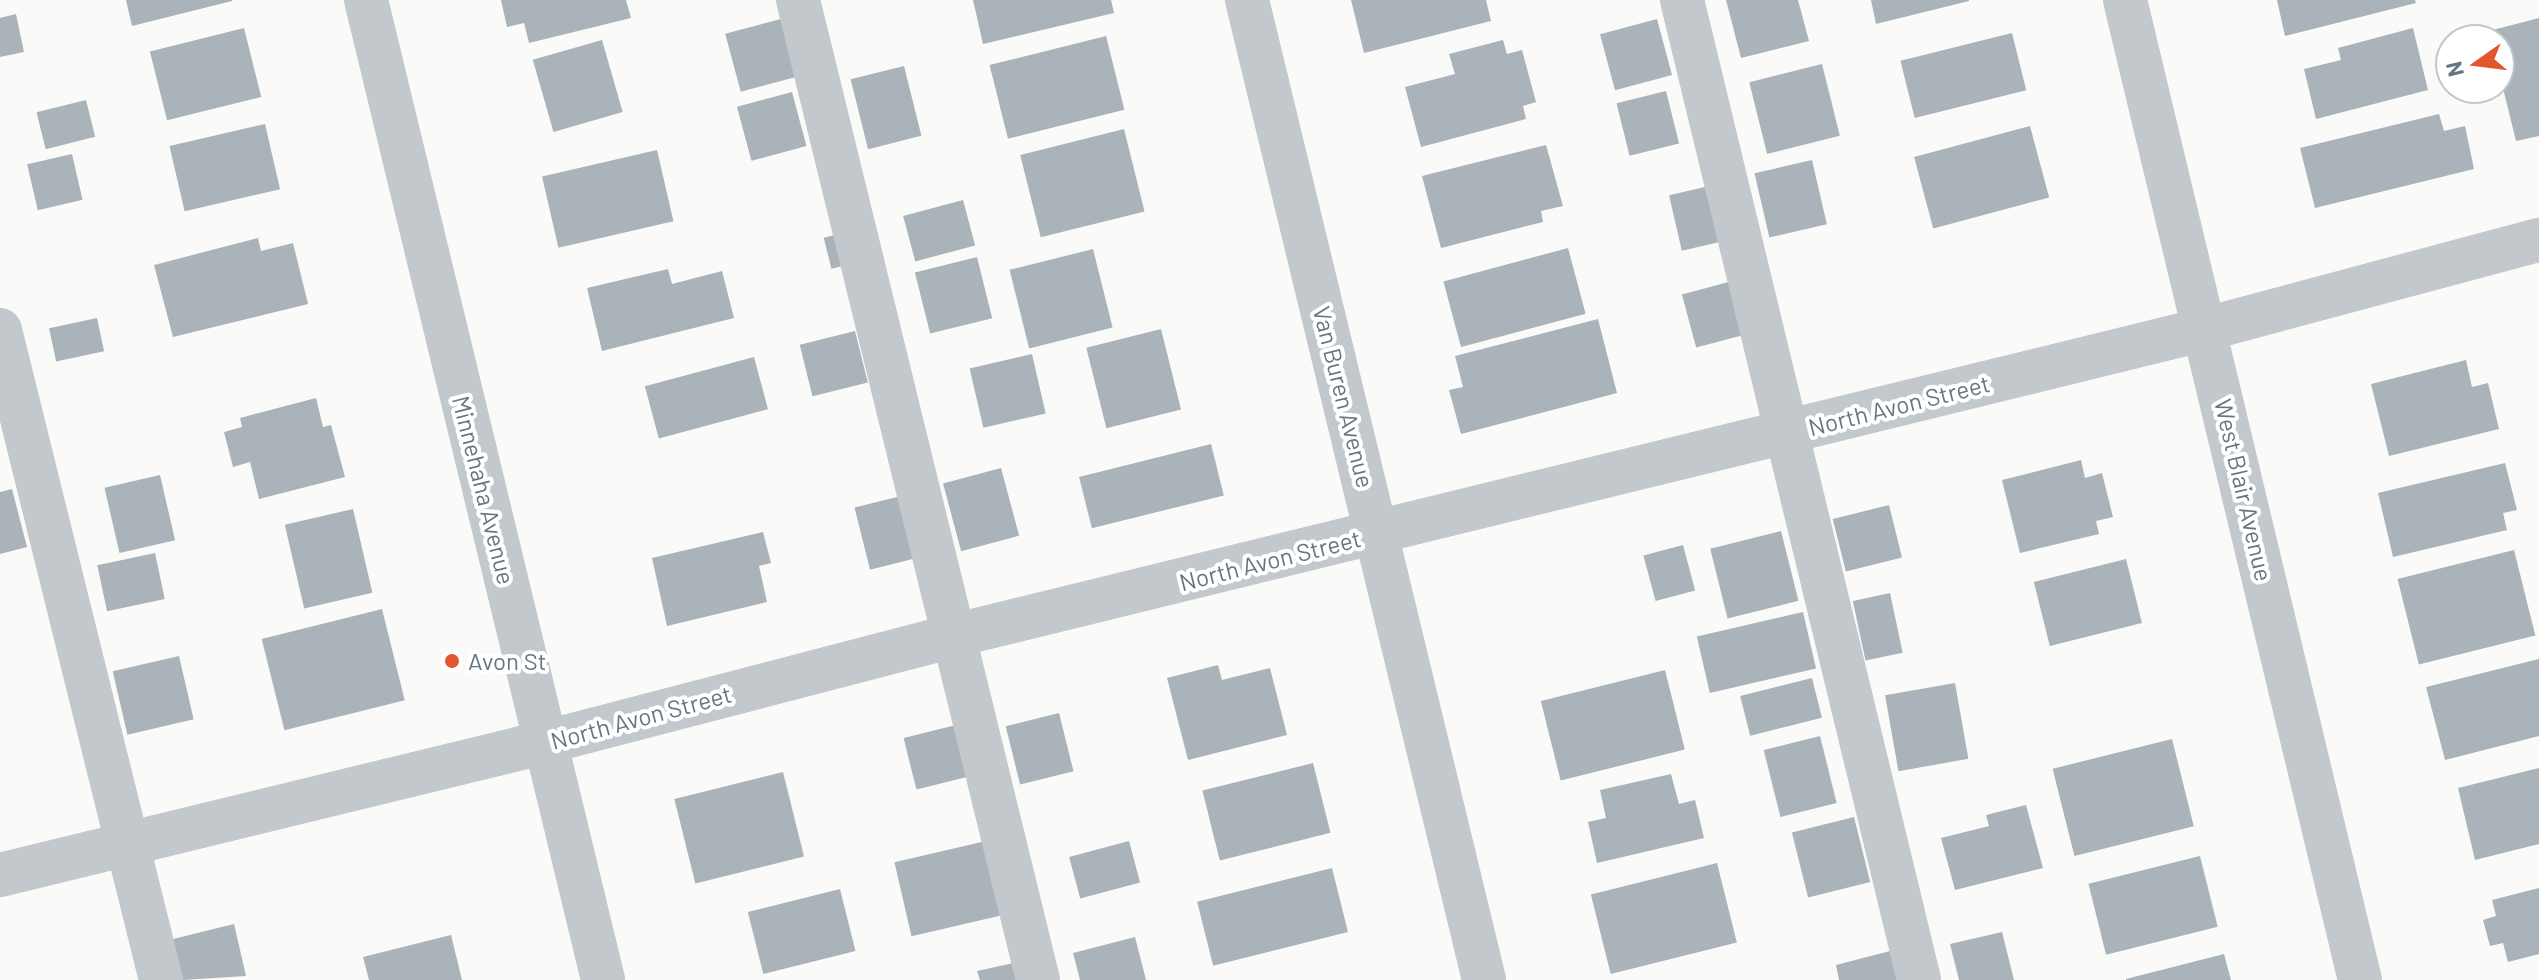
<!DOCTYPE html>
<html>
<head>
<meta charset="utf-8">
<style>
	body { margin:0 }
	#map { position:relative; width:2539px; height:980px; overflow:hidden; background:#fafaf8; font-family:Barlow,sans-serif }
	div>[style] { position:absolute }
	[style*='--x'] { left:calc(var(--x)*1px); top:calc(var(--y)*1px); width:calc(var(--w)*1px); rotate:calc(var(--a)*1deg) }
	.building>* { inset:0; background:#aab3b9; transform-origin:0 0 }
	.minor>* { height:44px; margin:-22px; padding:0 22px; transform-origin:22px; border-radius:22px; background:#c3c8cc }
	.dots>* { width:22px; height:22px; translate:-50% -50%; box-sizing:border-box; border:4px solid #fff; border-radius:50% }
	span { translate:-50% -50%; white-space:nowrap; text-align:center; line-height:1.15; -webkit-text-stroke:8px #fff; paint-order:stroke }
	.street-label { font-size:24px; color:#657683 }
	.poi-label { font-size:24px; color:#657683 }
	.left { translate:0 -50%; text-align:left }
	.north { position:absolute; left:2435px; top:24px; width:80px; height:80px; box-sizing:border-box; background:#fff; border:2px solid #c1c8cd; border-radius:50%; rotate:256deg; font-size:22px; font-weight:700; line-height:32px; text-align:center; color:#657683 }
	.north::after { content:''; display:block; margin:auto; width:28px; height:36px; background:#e4572e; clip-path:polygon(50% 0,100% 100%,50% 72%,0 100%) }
</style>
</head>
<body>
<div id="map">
	<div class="building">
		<div style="clip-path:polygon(126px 0,232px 0,232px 1px,132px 26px)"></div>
		<div style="clip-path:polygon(501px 0,626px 0,631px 18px,529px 43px,524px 23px,507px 27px)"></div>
		<div style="clip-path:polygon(973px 0,1111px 0,1114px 13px,983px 44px)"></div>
		<div style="clip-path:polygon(1351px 0,1486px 0,1491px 21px,1364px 53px)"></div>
		<div style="clip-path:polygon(1726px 0,1798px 0,1809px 41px,1741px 58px)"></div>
		<div style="clip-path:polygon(1871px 0,1969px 0,1969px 1px,1876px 24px)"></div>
		<div style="clip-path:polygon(2277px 0,2415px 0,2416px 3px,2285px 36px)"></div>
		<div style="clip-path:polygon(16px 14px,24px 52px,0 57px,0 18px)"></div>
		<div style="left:788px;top:17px;width:60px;height:65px;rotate:75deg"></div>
		<div style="clip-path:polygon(2539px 18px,2539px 136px,2516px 141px,2499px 72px,2499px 40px,2491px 40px,2489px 31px)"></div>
		<div style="left:1657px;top:19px;width:58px;height:59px;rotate:75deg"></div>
		<div style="left:244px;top:28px;width:71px;height:97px;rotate:76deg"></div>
		<div style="clip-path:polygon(2413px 28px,2428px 90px,2316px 119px,2304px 69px,2341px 60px,2338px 48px)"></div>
		<div style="left:2012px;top:33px;width:59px;height:115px;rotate:76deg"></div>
		<div style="left:1106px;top:36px;width:76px;height:120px;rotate:76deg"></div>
		<div style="left:602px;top:40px;width:75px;height:72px;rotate:74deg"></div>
		<div style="clip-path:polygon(1503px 40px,1507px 54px,1522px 50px,1536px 102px,1523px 106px,1526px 119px,1421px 147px,1405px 87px,1455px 74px,1449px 54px)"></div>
		<div style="left:1822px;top:64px;width:74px;height:75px;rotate:76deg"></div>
		<div style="left:904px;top:66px;width:72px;height:55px;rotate:76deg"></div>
		<div style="left:1666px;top:91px;width:54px;height:51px;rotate:76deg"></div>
		<div style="left:792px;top:92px;width:56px;height:57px;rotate:75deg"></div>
		<div style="left:86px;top:100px;width:38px;height:51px;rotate:76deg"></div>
		<div style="clip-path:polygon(2439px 114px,2444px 131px,2465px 126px,2474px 169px,2315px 208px,2300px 148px)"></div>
		<div style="left:265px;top:124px;width:67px;height:98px;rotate:77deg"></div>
		<div style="left:2030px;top:126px;width:74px;height:120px;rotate:75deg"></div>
		<div style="left:1124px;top:129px;width:85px;height:107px;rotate:76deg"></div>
		<div style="clip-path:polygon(1546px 145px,1563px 206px,1541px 211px,1543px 222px,1441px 248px,1422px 176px)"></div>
		<div style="left:657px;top:150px;width:73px;height:118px;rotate:77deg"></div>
		<div style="left:72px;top:154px;width:47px;height:46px;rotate:77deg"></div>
		<div style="left:1812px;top:160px;width:66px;height:59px;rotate:77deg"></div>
		<div style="left:1709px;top:186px;width:57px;height:41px;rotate:77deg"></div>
		<div style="left:963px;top:200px;width:47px;height:62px;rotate:75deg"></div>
		<div style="left:847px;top:232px;width:32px;height:24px;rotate:76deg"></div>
		<div style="clip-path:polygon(258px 238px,261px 251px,293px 243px,308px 304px,173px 337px,154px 265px)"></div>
		<div style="left:1568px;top:248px;width:68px;height:129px;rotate:75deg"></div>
		<div style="left:1093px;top:249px;width:81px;height:86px;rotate:76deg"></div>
		<div style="left:977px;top:257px;width:63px;height:64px;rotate:76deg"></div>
		<div style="clip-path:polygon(668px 269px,672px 284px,722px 271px,734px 318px,602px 351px,587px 288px)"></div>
		<div style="left:1736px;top:280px;width:55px;height:56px;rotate:75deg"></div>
		<div style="left:97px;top:318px;width:34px;height:49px;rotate:78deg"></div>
		<div style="clip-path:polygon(1598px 319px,1617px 393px,1461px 434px,1449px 390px,1463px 387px,1455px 356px)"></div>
		<div style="left:1161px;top:329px;width:83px;height:77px;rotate:76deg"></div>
		<div style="left:855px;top:331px;width:53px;height:57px;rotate:76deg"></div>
		<div style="left:1032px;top:354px;width:61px;height:64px;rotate:77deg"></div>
		<div style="left:754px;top:357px;width:54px;height:113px;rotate:75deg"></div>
		<div style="clip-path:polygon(2466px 360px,2472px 387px,2488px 383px,2499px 429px,2389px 456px,2371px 384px)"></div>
		<div style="clip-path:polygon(316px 398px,323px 427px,331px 425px,345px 477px,259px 499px,250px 462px,233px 467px,224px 432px,242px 427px,240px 418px)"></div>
		<div style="left:1211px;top:444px;width:53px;height:136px;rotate:76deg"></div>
		<div style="clip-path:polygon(2081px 460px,2085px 478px,2102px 473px,2113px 517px,2096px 521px,2099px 534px,2020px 553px,2002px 480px)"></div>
		<div style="clip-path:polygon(2505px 463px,2517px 510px,2503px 513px,2507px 530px,2393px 557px,2378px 493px)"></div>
		<div style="left:1001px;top:468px;width:70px;height:60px;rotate:75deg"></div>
		<div style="left:160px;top:475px;width:67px;height:57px;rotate:77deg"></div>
		<div style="clip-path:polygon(12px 489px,27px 547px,0 554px,0 492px)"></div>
		<div style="left:905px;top:495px;width:64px;height:52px;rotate:76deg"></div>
		<div style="left:1889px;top:505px;width:54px;height:58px;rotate:76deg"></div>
		<div style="left:353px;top:509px;width:86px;height:70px;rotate:77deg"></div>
		<div style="left:1781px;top:531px;width:72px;height:73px;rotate:76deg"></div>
		<div style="clip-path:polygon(763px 532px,771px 563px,759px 566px,767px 602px,667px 626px,652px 558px)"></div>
		<div style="left:1683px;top:545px;width:47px;height:41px;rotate:75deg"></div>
		<div style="left:2514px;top:550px;width:88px;height:120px;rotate:76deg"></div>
		<div style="left:155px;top:553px;width:47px;height:59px;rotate:78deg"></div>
		<div style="left:2126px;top:559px;width:66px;height:95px;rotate:76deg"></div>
		<div style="left:1890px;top:593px;width:61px;height:38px;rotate:78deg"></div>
		<div style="left:382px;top:609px;width:94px;height:124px;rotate:76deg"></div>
		<div style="left:1803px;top:612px;width:58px;height:109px;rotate:77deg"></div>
		<div style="left:179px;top:656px;width:65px;height:68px;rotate:77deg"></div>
		<div style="clip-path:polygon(2539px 659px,2539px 736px,2445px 760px,2426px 687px)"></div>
		<div style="clip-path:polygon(1218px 665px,1222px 680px,1270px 668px,1287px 735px,1188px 760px,1167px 678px)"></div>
		<div style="left:1665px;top:670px;width:82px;height:128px;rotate:76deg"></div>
		<div style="left:1812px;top:678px;width:41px;height:74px;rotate:76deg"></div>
		<div style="left:1955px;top:683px;width:77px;height:71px;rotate:80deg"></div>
		<div style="left:1059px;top:713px;width:60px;height:55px;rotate:76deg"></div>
		<div style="left:956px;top:725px;width:53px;height:54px;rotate:76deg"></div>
		<div style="left:1820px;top:736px;width:69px;height:58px;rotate:76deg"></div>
		<div style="left:2172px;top:739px;width:90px;height:123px;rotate:76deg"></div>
		<div style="left:1313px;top:763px;width:72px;height:114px;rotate:76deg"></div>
		<div style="clip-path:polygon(2539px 768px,2539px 844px,2475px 860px,2458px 788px)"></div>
		<div style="left:783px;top:772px;width:87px;height:112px;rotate:76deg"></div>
		<div style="clip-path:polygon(1671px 774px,1679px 804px,1695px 800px,1704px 838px,1597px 863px,1588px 822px,1606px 818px,1600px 790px)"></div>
		<div style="clip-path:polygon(2026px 805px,2043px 868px,1955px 890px,1941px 838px,1989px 826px,1986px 815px)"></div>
		<div style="left:1854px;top:817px;width:67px;height:64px;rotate:76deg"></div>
		<div style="left:986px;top:841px;width:76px;height:94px;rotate:77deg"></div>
		<div style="left:1129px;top:841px;width:43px;height:62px;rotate:75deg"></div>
		<div style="left:2200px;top:856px;width:73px;height:115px;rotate:76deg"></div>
		<div style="left:1717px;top:863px;width:82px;height:130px;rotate:76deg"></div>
		<div style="left:1332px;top:868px;width:66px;height:139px;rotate:76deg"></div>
		<div style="clip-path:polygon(2539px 888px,2539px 954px,2508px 962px,2503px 943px,2490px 946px,2483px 920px,2496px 916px,2492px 900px)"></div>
		<div style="left:840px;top:889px;width:64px;height:95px;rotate:76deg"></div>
		<div style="clip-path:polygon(234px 924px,246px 976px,183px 980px,173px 939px)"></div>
		<div style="clip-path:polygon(2002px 932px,2014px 980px,1959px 980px,1950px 944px)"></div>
		<div style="clip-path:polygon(451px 935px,462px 980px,369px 980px,363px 957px)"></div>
		<div style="clip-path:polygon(1135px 937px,1146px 980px,1080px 980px,1073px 953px)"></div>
		<div style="clip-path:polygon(1890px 951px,1897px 980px,1839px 980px,1836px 965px)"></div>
		<div style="clip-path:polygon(2224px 954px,2231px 980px,2126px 980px,2126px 979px)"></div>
		<div style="clip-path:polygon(1022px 961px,1026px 980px,980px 980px,977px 971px)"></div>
	</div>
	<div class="minor">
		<div style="--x:366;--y:0;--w:1008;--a:76.4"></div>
		<div style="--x:798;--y:0;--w:1009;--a:76.24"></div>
		<div style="--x:1247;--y:0;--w:1008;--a:76.4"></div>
		<div style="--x:1682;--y:0;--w:1008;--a:76.4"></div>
		<div style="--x:2125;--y:0;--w:1008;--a:76.52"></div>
		<div style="--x:0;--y:330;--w:670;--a:76.09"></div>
		<div style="--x:0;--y:875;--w:562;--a:-13.69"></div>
		<div style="--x:546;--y:742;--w:420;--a:-14.6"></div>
		<div style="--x:952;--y:636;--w:1291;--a:-13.76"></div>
		<div style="--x:2206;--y:329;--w:345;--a:-15"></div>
	</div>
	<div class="dots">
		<div style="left:452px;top:661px;background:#e4572e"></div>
	</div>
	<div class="street-label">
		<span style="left:1344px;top:397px;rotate:76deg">Van Buren Avenue</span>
		<span style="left:1899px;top:405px;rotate:-14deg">North Avon Street</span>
		<span style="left:484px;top:490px;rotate:76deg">Minnehaha Avenue</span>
		<span style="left:2244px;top:490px;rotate:77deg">West Blair Avenue</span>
		<span style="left:1270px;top:560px;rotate:-14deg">North Avon Street</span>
		<span style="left:641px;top:717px;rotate:-15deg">North Avon Street</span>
	</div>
	<div class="poi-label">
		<span class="left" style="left:468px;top:661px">Avon St</span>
	</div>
	<div class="north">N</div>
</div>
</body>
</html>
